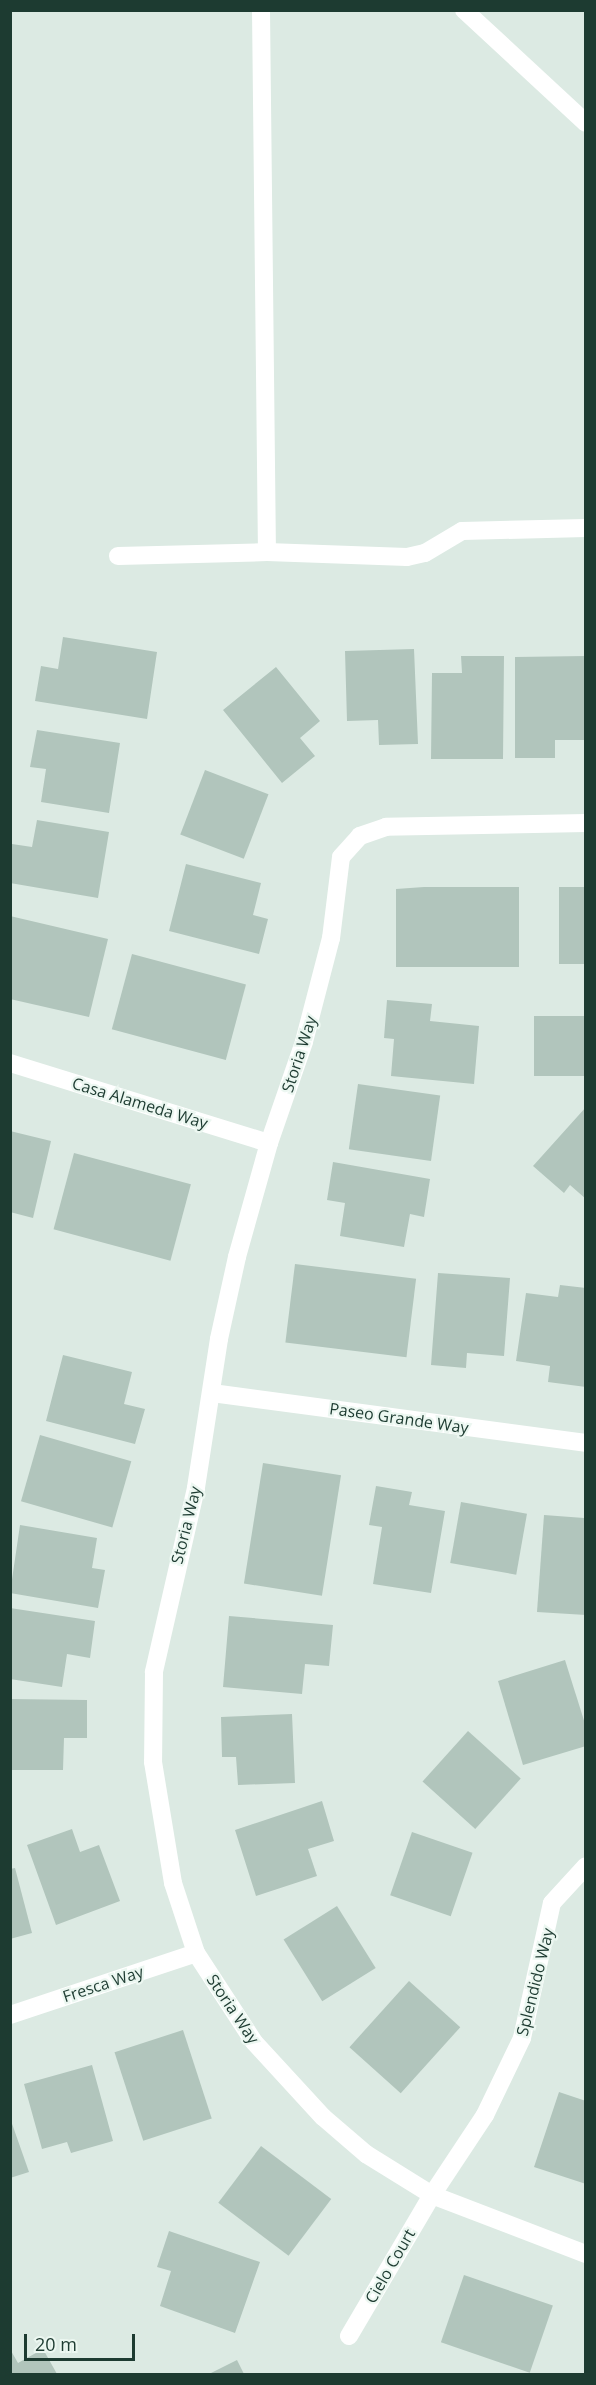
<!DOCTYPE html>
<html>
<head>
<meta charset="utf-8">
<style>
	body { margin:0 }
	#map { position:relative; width:596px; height:2385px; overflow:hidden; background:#dceae3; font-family:"Open Sans",sans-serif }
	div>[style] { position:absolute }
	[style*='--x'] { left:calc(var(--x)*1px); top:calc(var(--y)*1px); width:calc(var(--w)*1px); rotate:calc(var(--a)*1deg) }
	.building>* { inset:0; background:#b1c5bc; transform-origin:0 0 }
	.minor>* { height:18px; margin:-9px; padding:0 9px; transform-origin:9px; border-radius:9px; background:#fff }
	span { translate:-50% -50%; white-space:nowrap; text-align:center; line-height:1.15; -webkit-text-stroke:4.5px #ecf7f1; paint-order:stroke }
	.street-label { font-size:16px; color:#1d3b31 }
	.frame { position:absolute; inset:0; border:12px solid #1d3b31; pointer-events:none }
	.scale { position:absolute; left:24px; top:2334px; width:111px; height:27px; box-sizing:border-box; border:3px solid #1d3b31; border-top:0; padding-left:8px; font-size:18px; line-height:21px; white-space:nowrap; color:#1d3b31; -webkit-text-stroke:4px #ecf7f1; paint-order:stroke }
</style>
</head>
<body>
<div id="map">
	<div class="building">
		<div style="clip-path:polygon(63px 637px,157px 652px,147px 719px,35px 701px,41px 666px,58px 669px)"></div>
		<div style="clip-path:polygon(414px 649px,418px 744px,379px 745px,378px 720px,347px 721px,345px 651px)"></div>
		<div style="clip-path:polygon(461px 656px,504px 656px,503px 759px,431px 759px,432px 673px,462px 673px)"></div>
		<div style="clip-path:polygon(586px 656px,586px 740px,555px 740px,555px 758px,515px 758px,515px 657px)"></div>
		<div style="clip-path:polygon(276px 667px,320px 721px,300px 738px,315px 756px,282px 783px,223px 710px)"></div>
		<div style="clip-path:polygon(37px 730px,120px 743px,109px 813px,41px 802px,46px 769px,30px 767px)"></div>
		<div style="left:205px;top:770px;width:68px;height:69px;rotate:21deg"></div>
		<div style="clip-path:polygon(37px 820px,109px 832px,98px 898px,10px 883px,12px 844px,32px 847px)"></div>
		<div style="clip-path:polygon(186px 864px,261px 883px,253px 915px,268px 919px,259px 954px,169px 931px)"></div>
		<div style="clip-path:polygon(424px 887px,519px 887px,519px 967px,396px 967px,396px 889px)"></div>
		<div style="left:586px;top:887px;width:77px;height:27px;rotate:90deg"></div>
		<div style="clip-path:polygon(10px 916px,108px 939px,89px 1017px,10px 999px)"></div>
		<div style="left:132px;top:954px;width:118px;height:78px;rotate:15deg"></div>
		<div style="clip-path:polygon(387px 1000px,432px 1004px,430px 1021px,479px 1026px,474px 1084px,391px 1076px,394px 1039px,384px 1038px)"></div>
		<div style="left:534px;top:1016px;width:52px;height:60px"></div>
		<div style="left:358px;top:1084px;width:83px;height:66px;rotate:8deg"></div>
		<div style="clip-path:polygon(586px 1107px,586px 1199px,570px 1185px,564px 1193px,533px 1166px)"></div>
		<div style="clip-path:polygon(10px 1131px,51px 1141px,33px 1218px,10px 1212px)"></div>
		<div style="left:74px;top:1153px;width:121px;height:79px;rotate:15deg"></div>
		<div style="clip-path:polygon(333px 1162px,430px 1179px,424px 1217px,410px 1214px,404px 1247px,340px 1236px,345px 1203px,327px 1200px)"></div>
		<div style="left:295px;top:1264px;width:122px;height:79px;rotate:7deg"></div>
		<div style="clip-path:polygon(438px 1273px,510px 1278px,504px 1356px,467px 1353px,466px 1368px,431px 1365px)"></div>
		<div style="clip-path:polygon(560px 1285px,586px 1288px,586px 1387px,548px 1382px,550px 1366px,516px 1361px,526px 1293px,558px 1297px)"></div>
		<div style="clip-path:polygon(63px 1355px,132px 1372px,124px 1404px,145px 1409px,135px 1444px,46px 1421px)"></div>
		<div style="left:40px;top:1435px;width:95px;height:69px;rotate:16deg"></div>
		<div style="left:263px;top:1463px;width:79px;height:122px;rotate:9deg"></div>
		<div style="clip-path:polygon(376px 1486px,412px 1492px,409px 1505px,445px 1511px,431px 1593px,373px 1584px,382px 1527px,369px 1525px)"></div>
		<div style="left:461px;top:1502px;width:67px;height:62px;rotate:10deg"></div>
		<div style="clip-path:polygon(544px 1515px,584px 1518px,586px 1615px,537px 1612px)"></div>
		<div style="clip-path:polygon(20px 1525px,97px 1538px,92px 1568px,105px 1570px,98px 1608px,10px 1593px)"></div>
		<div style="clip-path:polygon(10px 1608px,95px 1621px,90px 1658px,67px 1654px,62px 1687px,10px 1679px)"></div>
		<div style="clip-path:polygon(229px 1616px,333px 1625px,329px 1666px,305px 1664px,302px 1694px,223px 1687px)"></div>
		<div style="clip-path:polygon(565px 1660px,586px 1727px,586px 1746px,523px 1765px,498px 1681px)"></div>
		<div style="clip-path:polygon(10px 1699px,87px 1700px,87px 1738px,64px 1738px,63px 1770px,10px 1770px)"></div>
		<div style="clip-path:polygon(292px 1714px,295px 1783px,238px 1785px,236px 1757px,222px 1757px,221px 1717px)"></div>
		<div style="left:468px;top:1731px;width:71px;height:68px;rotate:42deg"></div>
		<div style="clip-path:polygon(322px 1801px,334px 1841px,308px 1849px,317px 1876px,256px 1896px,235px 1830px)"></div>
		<div style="clip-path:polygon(72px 1829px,80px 1852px,99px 1845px,120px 1901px,56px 1925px,27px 1845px)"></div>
		<div style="left:412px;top:1832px;width:64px;height:67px;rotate:19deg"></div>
		<div style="clip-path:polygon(15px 1868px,32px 1933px,10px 1939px,10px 1869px)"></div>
		<div style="left:337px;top:1906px;width:73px;height:63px;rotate:58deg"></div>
		<div style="left:409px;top:1981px;width:69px;height:89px;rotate:42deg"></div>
		<div style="left:183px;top:2030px;width:93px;height:72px;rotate:72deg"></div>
		<div style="clip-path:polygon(92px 2065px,113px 2141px,71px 2153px,67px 2142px,42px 2149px,24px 2084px)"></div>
		<div style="clip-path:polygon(559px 2092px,586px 2101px,586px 2184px,534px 2167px)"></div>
		<div style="clip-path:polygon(10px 2118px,29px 2172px,10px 2178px)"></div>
		<div style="left:261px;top:2146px;width:88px;height:71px;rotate:37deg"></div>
		<div style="clip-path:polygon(169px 2231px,260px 2262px,235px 2333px,160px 2306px,171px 2271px,157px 2267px)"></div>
		<div style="left:464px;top:2275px;width:94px;height:71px;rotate:19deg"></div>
		<div style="clip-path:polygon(10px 2349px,18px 2363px,43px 2349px,57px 2374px,10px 2374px)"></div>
		<div style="clip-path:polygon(237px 2360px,244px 2374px,209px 2374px)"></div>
	</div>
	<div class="minor">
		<div style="--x:261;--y:10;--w:542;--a:89.37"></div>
		<div style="--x:464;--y:10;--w:166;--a:42.8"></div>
		<div style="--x:118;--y:556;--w:149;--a:-1.5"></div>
		<div style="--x:267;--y:552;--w:140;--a:2"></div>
		<div style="--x:407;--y:557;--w:18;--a:-13"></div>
		<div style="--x:425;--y:553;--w:43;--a:-30.7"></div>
		<div style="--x:462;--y:531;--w:124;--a:-1.4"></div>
		<div style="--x:586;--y:823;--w:200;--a:178.9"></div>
		<div style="--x:386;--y:827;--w:28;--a:161"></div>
		<div style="--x:360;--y:836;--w:28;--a:132"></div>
		<div style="--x:341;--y:857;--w:82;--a:97"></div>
		<div style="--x:331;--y:938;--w:107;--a:104.6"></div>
		<div style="--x:304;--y:1042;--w:107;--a:109.1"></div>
		<div style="--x:269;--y:1143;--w:118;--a:105.7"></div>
		<div style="--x:237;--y:1257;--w:84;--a:102.4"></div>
		<div style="--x:219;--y:1339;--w:151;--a:98.8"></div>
		<div style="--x:196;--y:1488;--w:189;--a:102.9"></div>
		<div style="--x:154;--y:1672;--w:90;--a:90.6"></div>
		<div style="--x:153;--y:1762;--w:123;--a:80.6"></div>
		<div style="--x:173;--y:1883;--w:74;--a:71.8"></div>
		<div style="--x:196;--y:1953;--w:106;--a:56.9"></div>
		<div style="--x:254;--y:2042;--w:102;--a:47.4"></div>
		<div style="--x:323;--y:2117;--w:57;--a:40.7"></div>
		<div style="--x:366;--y:2154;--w:78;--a:31.8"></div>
		<div style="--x:432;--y:2195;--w:165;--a:21"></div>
		<div style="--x:10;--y:1063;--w:271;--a:17.2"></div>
		<div style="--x:212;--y:1393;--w:377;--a:7.6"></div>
		<div style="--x:10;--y:2015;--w:196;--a:-18.4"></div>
		<div style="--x:349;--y:2336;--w:164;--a:-59.5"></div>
		<div style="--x:432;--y:2195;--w:96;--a:-56.5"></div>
		<div style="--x:485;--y:2115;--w:85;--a:-64.3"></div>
		<div style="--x:522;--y:2038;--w:138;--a:-77.5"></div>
		<div style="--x:552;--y:1903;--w:50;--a:-47.4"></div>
	</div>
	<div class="street-label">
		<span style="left:299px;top:1054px;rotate:-72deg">Storia Way</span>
		<span style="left:140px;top:1103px;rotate:17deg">Casa Alameda Way</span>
		<span style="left:399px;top:1418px;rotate:8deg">Paseo Grande Way</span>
		<span style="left:186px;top:1525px;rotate:-76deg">Storia Way</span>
		<span style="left:535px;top:1982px;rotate:-76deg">Splendido Way</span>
		<span style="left:103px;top:1984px;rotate:-18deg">Fresca Way</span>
		<span style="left:233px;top:2009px;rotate:56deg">Storia Way</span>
		<span style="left:390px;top:2266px;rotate:-60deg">Cielo Court</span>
	</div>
	<div class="frame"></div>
	<div class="scale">20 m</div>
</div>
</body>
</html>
